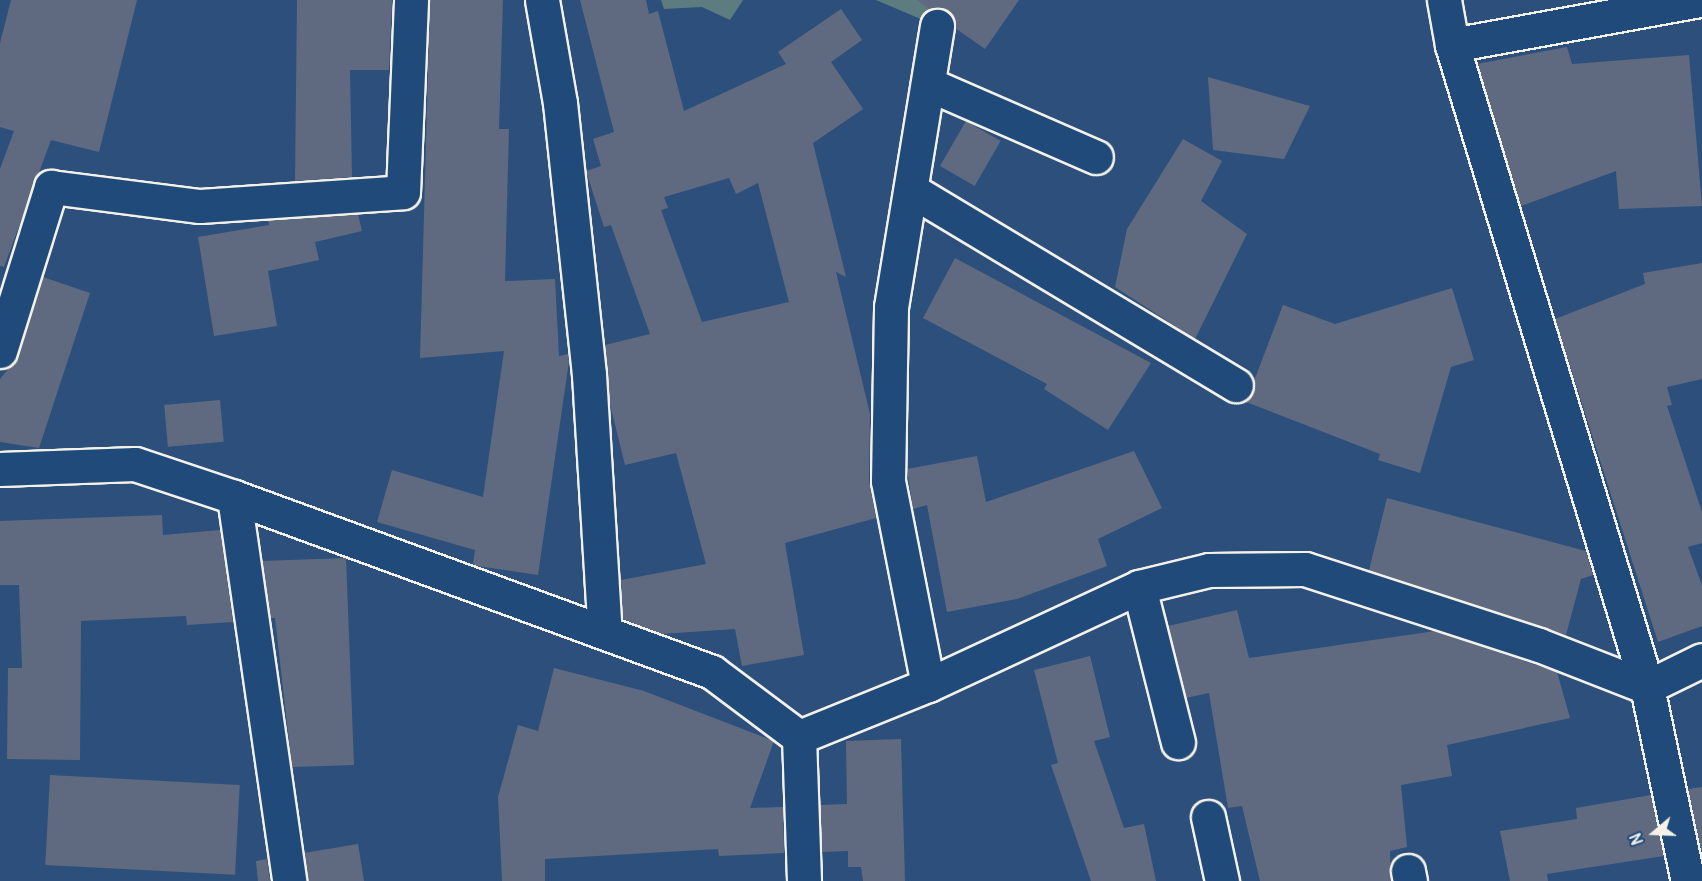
<!DOCTYPE html>
<html>
<head>
<meta charset="utf-8">
<style>
	body { margin:0 }
	#map { position:relative; width:1702px; height:881px; overflow:hidden; background:#2c507b; font-family:Pangolin,sans-serif }
	div>[style] { position:absolute }
	[style*='--x'] { left:calc(var(--x)*1px); top:calc(var(--y)*1px); width:calc(var(--w)*1px); rotate:calc(var(--a)*1deg) }
	.green>* { inset:0; background:#5c7c80 }
	.building>* { inset:0; background:#5f6a80; transform-origin:0 0 }
	.roads { filter:drop-shadow(2px 0 #f4f1e8) drop-shadow(-2px 0 #f4f1e8) drop-shadow(0 2px #f4f1e8) drop-shadow(0 -2px #f4f1e8) }
	.minor>* { height:33px; margin:-16.5px; padding:0 16.5px; transform-origin:16.5px; border-radius:16.5px; background:#1f4a7a }
	span { translate:-50% -50%; white-space:nowrap; text-align:center; line-height:1.15; -webkit-text-stroke:6px #1f4a7a; paint-order:stroke }
	.north { position:absolute; left:1624px; top:803px; width:60px; height:60px; -webkit-text-stroke:4px #1f4a7a; paint-order:stroke; rotate:251deg; font-size:16px; font-weight:700; line-height:24px; text-align:center; color:#f4f1e8 }
	.north::after { content:''; display:block; margin:auto; width:21px; height:27px; background:#f4f1e8; clip-path:polygon(50% 0,100% 100%,50% 72%,0 100%) }
</style>
</head>
<body>
<div id="map">
	<div class="green">
		<div style="clip-path:polygon(661px 0,743px 0,730px 20px,702px 7px,664px 9px)"></div>
		<div style="clip-path:polygon(876px 0,949px 0,937px 26px)"></div>
	</div>
	<div class="building">
		<div style="clip-path:polygon(11px 0,137px 0,99px 152px,51px 140px,4px 267px,0 266px,0 169px,14px 131px,0 127px,0 43px)"></div>
		<div style="clip-path:polygon(297px 0,392px 0,389px 70px,350px 70px,352px 177px,295px 181px)"></div>
		<div style="clip-path:polygon(430px 0,503px 0,499px 129px,509px 129px,505px 281px,555px 279px,559px 356px,568px 354px,569px 361px,538px 575px,477px 566px,473px 564px,475px 550px,377px 522px,392px 470px,483px 497px,504px 351px,420px 358px)"></div>
		<div style="clip-path:polygon(evenodd,580px 0,646px 0,649px 14px,658px 11px,684px 111px,786px 64px,778px 52px,841px 9px,862px 40px,831px 62px,863px 109px,813px 143px,846px 277px,836px 272px,870px 414px,869px 481px,876px 518px,785px 543px,804px 655px,742px 666px,735px 629px,661px 634px,623px 619px,621px 580px,706px 564px,676px 453px,625px 465px,609px 400px,605px 345px,650px 334px,611px 225px,604px 227px,586px 171px,601px 166px,593px 139px,614px 132px,580px 0,729px 178px,736px 194px,758px 183px,789px 302px,702px 322px,661px 210px,668px 208px,664px 197px,729px 178px)"></div>
		<div style="clip-path:polygon(917px 0,1019px 0,985px 49px,955px 28px,948px 11px,929px 9px)"></div>
		<div style="clip-path:polygon(1567px 47px,1572px 64px,1689px 55px,1702px 206px,1619px 209px,1616px 171px,1521px 206px,1477px 64px)"></div>
		<div style="clip-path:polygon(1208px 77px,1310px 106px,1284px 159px,1213px 150px)"></div>
		<div style="left:966px;top:121px;width:40px;height:52px;rotate:30deg"></div>
		<div style="clip-path:polygon(1183px 139px,1222px 161px,1201px 201px,1247px 234px,1195px 339px,1115px 287px,1127px 229px)"></div>
		<div style="clip-path:polygon(358px 214px,362px 231px,315px 242px,319px 260px,268px 271px,277px 326px,214px 336px,198px 237px,269px 225px,268px 220px)"></div>
		<div style="clip-path:polygon(955px 258px,1151px 363px,1108px 430px,1044px 389px,1047px 384px,923px 318px)"></div>
		<div style="clip-path:polygon(1702px 263px,1702px 379px,1667px 387px,1672px 405px,1667px 406px,1702px 512px,1702px 543px,1688px 547px,1702px 585px,1702px 626px,1658px 642px,1555px 319px,1645px 284px,1643px 273px)"></div>
		<div style="clip-path:polygon(43px 277px,90px 293px,39px 448px,0 442px,0 379px,18px 357px)"></div>
		<div style="clip-path:polygon(1452px 288px,1474px 360px,1451px 367px,1420px 473px,1378px 460px,1380px 454px,1246px 402px,1283px 305px,1335px 324px)"></div>
		<div style="left:220px;top:400px;width:42px;height:56px;rotate:85deg"></div>
		<div style="clip-path:polygon(1134px 451px,1162px 508px,1098px 539px,1107px 566px,1017px 599px,947px 612px,927px 505px,913px 509px,907px 469px,977px 456px,986px 502px)"></div>
		<div style="clip-path:polygon(1387px 498px,1586px 551px,1593px 575px,1581px 579px,1566px 635px,1369px 570px)"></div>
		<div style="clip-path:polygon(162px 515px,163px 535px,220px 530px,233px 622px,187px 625px,186px 616px,81px 621px,80px 760px,7px 759px,8px 668px,22px 668px,19px 585px,0 585px,0 521px)"></div>
		<div style="clip-path:polygon(346px 558px,354px 765px,292px 767px,275px 618px,270px 618px,262px 561px)"></div>
		<div style="clip-path:polygon(1237px 610px,1249px 658px,1435px 631px,1557px 672px,1570px 718px,1447px 745px,1452px 776px,1401px 785px,1407px 847px,1390px 851px,1391px 881px,1260px 881px,1242px 806px,1228px 808px,1209px 693px,1186px 698px,1168px 626px)"></div>
		<div style="clip-path:polygon(1090px 656px,1110px 737px,1094px 741px,1124px 828px,1144px 824px,1156px 881px,1091px 881px,1051px 765px,1058px 763px,1034px 670px)"></div>
		<div style="clip-path:polygon(554px 668px,644px 691px,774px 741px,750px 808px,783px 807px,784px 853px,719px 856px,718px 849px,545px 859px,545px 881px,502px 881px,498px 797px,518px 725px,538px 731px)"></div>
		<div style="clip-path:polygon(901px 739px,905px 881px,863px 881px,861px 867px,848px 867px,848px 851px,822px 852px,820px 805px,847px 804px,846px 741px)"></div>
		<div style="left:50px;top:775px;width:190px;height:90px;rotate:3deg"></div>
		<div style="clip-path:polygon(1702px 787px,1702px 850px,1701px 850px,1688px 789px)"></div>
		<div style="clip-path:polygon(1651px 795px,1664px 856px,1547px 874px,1548px 881px,1510px 881px,1500px 831px,1577px 819px,1576px 808px)"></div>
		<div style="clip-path:polygon(358px 844px,364px 881px,307px 881px,304px 853px)"></div>
		<div style="clip-path:polygon(267px 859px,270px 881px,258px 881px,256px 861px)"></div>
	</div>
	<div class="roads">
		<div class="minor">
			<div style="--x:542;--y:0;--w:105;--a:80.1"></div>
			<div style="--x:560;--y:103;--w:274;--a:83.9"></div>
			<div style="--x:589;--y:375;--w:258;--a:86.5"></div>
			<div style="--x:1444;--y:0;--w:46;--a:79.9"></div>
			<div style="--x:1452;--y:45;--w:671;--a:73.1"></div>
			<div style="--x:1647;--y:687;--w:198;--a:78.1"></div>
			<div style="--x:1452;--y:45;--w:251;--a:-10.3"></div>
			<div style="--x:928;--y:84;--w:183;--a:23.5"></div>
			<div style="--x:911;--y:190;--w:379;--a:31"></div>
			<div style="--x:0;--y:351;--w:172;--a:-72.7"></div>
			<div style="--x:51;--y:187;--w:150;--a:7.3"></div>
			<div style="--x:200;--y:206;--w:203;--a:-3.9"></div>
			<div style="--x:403;--y:192;--w:192;--a:-87.6"></div>
			<div style="--x:0;--y:469;--w:135;--a:-2.1"></div>
			<div style="--x:135;--y:464;--w:104;--a:18.4"></div>
			<div style="--x:234;--y:497;--w:509;--a:20.11"></div>
			<div style="--x:712;--y:672;--w:109;--a:36.8"></div>
			<div style="--x:234;--y:497;--w:388;--a:81.8"></div>
			<div style="--x:1139;--y:587;--w:160;--a:75.9"></div>
			<div style="--x:928;--y:685;--w:208;--a:-101.1"></div>
			<div style="--x:888;--y:481;--w:174;--a:-89"></div>
			<div style="--x:891;--y:307;--w:285;--a:-80.7"></div>
			<div style="--x:799;--y:737;--w:139;--a:-22"></div>
			<div style="--x:928;--y:685;--w:233;--a:-24.9"></div>
			<div style="--x:1139;--y:587;--w:72;--a:-13.7"></div>
			<div style="--x:1209;--y:570;--w:96;--a:-0.6"></div>
			<div style="--x:1305;--y:569;--w:246;--a:18"></div>
			<div style="--x:1539;--y:645;--w:116;--a:21.3"></div>
			<div style="--x:1647;--y:687;--w:61;--a:-26.1"></div>
			<div style="--x:799;--y:737;--w:144;--a:88"></div>
			<div style="--x:1208;--y:817;--w:66;--a:77.7"></div>
			<div style="--x:1408;--y:871;--w:10;--a:79"></div>
		</div>
	</div>
	<div class="north">N</div>
</div>
</body>
</html>
